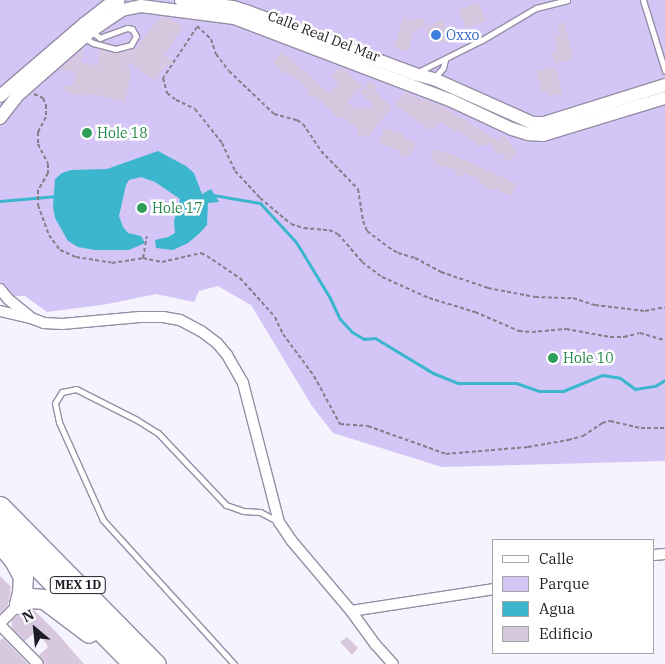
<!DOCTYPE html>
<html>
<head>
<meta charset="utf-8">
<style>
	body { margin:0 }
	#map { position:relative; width:665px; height:664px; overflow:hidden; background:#f5f3fd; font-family:"IBM Plex Serif",serif }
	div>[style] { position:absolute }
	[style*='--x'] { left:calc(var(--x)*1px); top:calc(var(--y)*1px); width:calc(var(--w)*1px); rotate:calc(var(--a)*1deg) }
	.green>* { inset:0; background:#d4c5f7 }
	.water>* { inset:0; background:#3bb6cd }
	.stream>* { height:3px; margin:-1.5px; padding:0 1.5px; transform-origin:1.5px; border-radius:1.5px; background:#3bb6cd }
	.building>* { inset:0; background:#d7c8df; transform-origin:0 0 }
	.path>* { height:2px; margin-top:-1px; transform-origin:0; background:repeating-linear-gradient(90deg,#817f88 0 4px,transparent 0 6.5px) }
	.roads { filter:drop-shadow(1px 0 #958ea5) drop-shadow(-1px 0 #958ea5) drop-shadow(0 1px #958ea5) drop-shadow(0 -1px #958ea5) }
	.service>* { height:5px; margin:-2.5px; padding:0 2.5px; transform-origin:2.5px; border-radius:2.5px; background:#fff }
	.minor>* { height:10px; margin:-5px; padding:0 5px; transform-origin:5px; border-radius:5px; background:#fff }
	.tertiary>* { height:12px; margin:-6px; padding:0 6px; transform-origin:6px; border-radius:6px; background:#fff }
	.motorway>* { height:19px; margin:-9.5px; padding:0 9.5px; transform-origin:9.5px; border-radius:9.5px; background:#fff }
	.dots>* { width:14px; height:14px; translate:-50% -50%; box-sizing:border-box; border:2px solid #fff; border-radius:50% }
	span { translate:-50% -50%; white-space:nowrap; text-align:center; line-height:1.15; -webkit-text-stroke:5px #fff; paint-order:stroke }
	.shield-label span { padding:1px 4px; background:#fff; border:1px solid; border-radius:4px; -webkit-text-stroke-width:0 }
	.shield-label { font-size:12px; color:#1d1b24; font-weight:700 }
	.shop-label { font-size:14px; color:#366cbe }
	.left { translate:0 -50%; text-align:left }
	.street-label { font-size:14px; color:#1d1b24 }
	.leisure-label { font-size:14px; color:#27864d }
	.legend { position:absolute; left:492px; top:539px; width:162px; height:115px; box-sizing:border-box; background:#fff; border:1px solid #a5a4a7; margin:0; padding:6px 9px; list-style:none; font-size:15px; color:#1d1b24 }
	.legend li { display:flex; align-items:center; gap:10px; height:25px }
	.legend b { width:25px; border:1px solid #a5a4a7 }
	.north { position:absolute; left:10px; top:604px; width:50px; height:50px; -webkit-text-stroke:4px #fff; paint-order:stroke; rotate:332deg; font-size:14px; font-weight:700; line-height:20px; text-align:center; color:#1d1b24 }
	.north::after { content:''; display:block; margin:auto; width:18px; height:22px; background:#1d1b24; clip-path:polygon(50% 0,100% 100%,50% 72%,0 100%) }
</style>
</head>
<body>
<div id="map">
	<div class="green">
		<div style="clip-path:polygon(0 0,665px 0,665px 461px,442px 467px,333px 433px,312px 406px,251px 305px,218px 286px,199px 291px,194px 302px,156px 294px,108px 304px,47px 312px,25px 296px,0 296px)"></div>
	</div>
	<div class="water">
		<div style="clip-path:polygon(158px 151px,186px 166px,194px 173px,202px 194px,211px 189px,219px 202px,208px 203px,207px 225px,200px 233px,188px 243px,173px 250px,156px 248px,155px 240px,168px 237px,175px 233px,174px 221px,180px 199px,155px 182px,141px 177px,129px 180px,126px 185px,119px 216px,123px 227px,128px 233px,141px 236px,145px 243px,129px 250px,95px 250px,78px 247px,68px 241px,55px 218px,53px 207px,55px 179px,62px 173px,71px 170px,107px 169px)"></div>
	</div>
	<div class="stream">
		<div style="--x:213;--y:195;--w:48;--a:9.7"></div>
		<div style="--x:260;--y:203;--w:53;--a:47.3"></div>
		<div style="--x:296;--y:242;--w:66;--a:58.7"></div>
		<div style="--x:330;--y:298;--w:23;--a:65"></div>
		<div style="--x:340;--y:319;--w:18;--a:47"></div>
		<div style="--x:352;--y:332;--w:14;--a:30"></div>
		<div style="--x:364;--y:339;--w:11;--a:-5"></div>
		<div style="--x:375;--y:338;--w:68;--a:31.1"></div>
		<div style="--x:433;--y:373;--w:27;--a:22"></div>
		<div style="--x:458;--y:383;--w:58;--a:0"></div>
		<div style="--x:516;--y:383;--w:24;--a:19"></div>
		<div style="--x:539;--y:391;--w:24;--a:0"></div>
		<div style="--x:563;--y:391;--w:42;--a:-22.3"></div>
		<div style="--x:602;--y:375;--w:18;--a:9"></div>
		<div style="--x:620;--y:378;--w:19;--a:36"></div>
		<div style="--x:635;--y:389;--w:20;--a:-9"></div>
		<div style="--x:655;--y:386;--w:12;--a:-31"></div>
		<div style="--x:0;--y:201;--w:57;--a:-5"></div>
	</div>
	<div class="building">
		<div style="left:478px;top:2px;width:20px;height:21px;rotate:66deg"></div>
		<div style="clip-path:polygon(160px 17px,170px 18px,183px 27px,164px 55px,176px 63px,166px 65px,154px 80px,125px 60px,131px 73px,125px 102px,91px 94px,90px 96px,73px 94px,60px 87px,73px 85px,76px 72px,60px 69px,85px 48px,81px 62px,97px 66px,100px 49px,114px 53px,134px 49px,134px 51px)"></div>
		<div style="clip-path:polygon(404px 17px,414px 21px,423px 17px,426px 26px,414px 31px,408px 52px,394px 47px)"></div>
		<div style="clip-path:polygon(442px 19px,452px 38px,442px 44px,439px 41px,433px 43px,424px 28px)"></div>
		<div style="clip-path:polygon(564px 22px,574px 58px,555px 64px,552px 53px,556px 52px,555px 35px,560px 34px,557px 24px)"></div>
		<div style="clip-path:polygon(282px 52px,329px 93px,339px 83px,331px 76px,340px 67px,343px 68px,362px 86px,347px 102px,356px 109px,375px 106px,360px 92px,370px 81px,377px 87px,374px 90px,392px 107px,368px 137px,365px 134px,362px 137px,356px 133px,358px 129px,342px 117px,341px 119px,334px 114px,315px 96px,313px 98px,307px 93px,309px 90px,297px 79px,288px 72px,286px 75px,280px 70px,273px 62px)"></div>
		<div style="clip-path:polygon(555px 66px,563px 93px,549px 97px,547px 91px,542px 93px,536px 71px)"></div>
		<div style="clip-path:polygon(405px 92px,422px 101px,424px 99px,440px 105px,497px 140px,505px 135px,518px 154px,507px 162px,501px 153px,498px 155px,489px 142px,485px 147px,482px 144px,480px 147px,458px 129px,455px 132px,441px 122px,437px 126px,430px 130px,394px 104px)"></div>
		<div style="clip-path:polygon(384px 128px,405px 135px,404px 138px,416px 143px,411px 155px,407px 153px,406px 157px,398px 154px,400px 151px,379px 143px)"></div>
		<div style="clip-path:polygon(435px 149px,449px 153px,517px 184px,511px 196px,495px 188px,493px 191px,486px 187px,477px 182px,479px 179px,464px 173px,463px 177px,455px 174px,456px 170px,434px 164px,436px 161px,431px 159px)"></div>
		<div style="clip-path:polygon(0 576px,11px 587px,8px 605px,0 613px)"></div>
		<div style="clip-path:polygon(34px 610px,56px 632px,84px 664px,45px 664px,39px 655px,48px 647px,45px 642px,35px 632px,25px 641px,12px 628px,12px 620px,18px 615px)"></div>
		<div style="clip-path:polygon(347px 637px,358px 648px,352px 655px,340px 642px)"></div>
		<div style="clip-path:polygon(3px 638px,28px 664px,0 664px,0 640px)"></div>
	</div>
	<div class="path">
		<div style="--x:197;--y:26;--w:19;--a:43"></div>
		<div style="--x:211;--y:39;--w:16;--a:72"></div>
		<div style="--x:216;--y:54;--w:21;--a:53"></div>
		<div style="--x:229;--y:71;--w:62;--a:43.7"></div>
		<div style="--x:274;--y:114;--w:24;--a:15"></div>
		<div style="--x:297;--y:120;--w:7;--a:34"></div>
		<div style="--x:303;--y:124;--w:32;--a:56"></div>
		<div style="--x:321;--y:151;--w:53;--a:45.8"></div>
		<div style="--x:358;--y:189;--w:32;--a:81"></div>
		<div style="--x:363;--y:221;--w:11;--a:68"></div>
		<div style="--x:367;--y:231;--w:26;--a:37"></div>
		<div style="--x:388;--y:247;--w:12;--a:31"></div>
		<div style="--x:398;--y:253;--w:18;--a:16"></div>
		<div style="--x:415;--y:258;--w:30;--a:28"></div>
		<div style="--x:441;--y:272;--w:50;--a:18.8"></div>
		<div style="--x:488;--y:288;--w:48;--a:10.8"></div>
		<div style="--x:535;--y:297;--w:38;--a:2"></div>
		<div style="--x:573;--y:298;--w:23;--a:18"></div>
		<div style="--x:595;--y:305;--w:50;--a:6.8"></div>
		<div style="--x:645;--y:311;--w:20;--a:-11"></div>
		<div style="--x:197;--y:27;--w:61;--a:123.7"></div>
		<div style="--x:163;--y:78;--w:16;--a:75"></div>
		<div style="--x:167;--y:93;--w:11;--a:38"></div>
		<div style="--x:176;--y:100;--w:21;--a:25"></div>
		<div style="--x:195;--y:109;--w:43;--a:51.5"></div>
		<div style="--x:222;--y:143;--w:31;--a:65"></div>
		<div style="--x:235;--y:171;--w:37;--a:47"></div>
		<div style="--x:260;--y:198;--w:40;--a:40"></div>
		<div style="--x:291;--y:224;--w:14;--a:17"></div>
		<div style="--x:304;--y:228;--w:25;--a:5"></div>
		<div style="--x:329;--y:230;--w:10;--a:24"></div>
		<div style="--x:338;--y:234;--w:37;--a:49"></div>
		<div style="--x:362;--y:262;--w:25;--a:37"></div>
		<div style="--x:382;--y:277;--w:51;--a:24.1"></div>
		<div style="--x:429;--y:298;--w:48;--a:16.9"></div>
		<div style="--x:475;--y:312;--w:48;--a:23.4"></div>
		<div style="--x:519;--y:331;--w:13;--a:4"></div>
		<div style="--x:532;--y:332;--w:34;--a:-5"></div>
		<div style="--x:566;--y:329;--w:45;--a:10.3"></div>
		<div style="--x:610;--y:337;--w:14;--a:0"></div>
		<div style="--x:624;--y:337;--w:16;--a:-14"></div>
		<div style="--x:640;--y:333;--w:26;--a:16"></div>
		<div style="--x:34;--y:94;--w:10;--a:24"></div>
		<div style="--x:43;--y:98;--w:8;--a:67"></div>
		<div style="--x:46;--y:105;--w:12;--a:90"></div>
		<div style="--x:46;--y:117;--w:17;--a:118"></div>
		<div style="--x:38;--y:132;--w:12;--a:90"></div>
		<div style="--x:38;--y:144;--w:22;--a:63"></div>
		<div style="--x:48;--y:164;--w:9;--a:90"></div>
		<div style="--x:48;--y:173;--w:20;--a:120"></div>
		<div style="--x:38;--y:190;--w:15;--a:90"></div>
		<div style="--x:38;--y:205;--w:32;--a:70"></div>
		<div style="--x:49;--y:235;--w:19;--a:54"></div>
		<div style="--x:60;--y:250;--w:17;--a:24"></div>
		<div style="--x:76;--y:257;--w:36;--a:9"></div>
		<div style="--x:112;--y:263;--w:31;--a:-9"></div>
		<div style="--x:143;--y:258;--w:19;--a:12"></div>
		<div style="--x:162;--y:262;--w:40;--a:-13"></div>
		<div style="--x:201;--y:253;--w:7;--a:27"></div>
		<div style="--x:207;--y:256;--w:40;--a:34"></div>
		<div style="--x:240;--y:278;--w:52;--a:48.1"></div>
		<div style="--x:275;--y:317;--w:19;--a:65"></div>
		<div style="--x:283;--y:334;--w:52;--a:53.6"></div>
		<div style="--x:314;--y:376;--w:55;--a:61.6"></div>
		<div style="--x:340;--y:424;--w:28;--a:4"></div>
		<div style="--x:368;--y:426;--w:83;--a:19.7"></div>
		<div style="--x:446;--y:454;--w:82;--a:-4.9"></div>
		<div style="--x:528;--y:447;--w:41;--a:-9.9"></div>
		<div style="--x:568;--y:440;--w:16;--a:-15"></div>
		<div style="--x:583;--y:436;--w:23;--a:-34"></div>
		<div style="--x:602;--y:423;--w:8;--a:-14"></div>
		<div style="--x:610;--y:421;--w:32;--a:13"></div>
		<div style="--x:641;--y:428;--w:24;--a:0"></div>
		<div style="--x:143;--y:258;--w:22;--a:-80"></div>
	</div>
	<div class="roads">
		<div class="service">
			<div style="--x:643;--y:0;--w:74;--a:72.8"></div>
			<div style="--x:83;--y:37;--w:12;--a:31"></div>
			<div style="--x:93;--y:43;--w:23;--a:15"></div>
			<div style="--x:115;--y:49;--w:16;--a:-14"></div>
			<div style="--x:131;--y:45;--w:10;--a:-61"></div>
			<div style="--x:136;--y:36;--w:8;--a:-120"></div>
			<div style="--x:132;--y:29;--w:5;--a:-169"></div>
			<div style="--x:127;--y:28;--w:29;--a:160"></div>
			<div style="--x:100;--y:38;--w:11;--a:-142"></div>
			<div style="--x:416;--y:73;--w:74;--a:-26.6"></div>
			<div style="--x:482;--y:40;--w:63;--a:-30.7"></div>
			<div style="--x:536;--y:8;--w:32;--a:-14"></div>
			<div style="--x:434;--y:78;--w:13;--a:-48"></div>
			<div style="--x:443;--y:68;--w:8;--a:-76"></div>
			<div style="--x:234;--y:664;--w:195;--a:-132.3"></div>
			<div style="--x:103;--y:520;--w:107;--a:-114.2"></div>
			<div style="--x:59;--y:422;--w:19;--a:-102"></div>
			<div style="--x:55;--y:403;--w:13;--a:-58"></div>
			<div style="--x:62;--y:392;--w:14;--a:-12"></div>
			<div style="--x:76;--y:389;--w:68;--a:26.9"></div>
			<div style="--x:137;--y:420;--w:25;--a:32"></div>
			<div style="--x:158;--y:433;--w:99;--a:46.6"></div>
			<div style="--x:226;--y:505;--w:18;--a:19"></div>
			<div style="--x:243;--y:511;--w:17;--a:3"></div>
			<div style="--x:260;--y:512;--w:21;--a:28"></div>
		</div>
		<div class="minor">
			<div style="--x:0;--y:289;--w:13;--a:51"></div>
			<div style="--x:8;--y:299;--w:27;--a:39"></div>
			<div style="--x:0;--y:311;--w:32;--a:13"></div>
			<div style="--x:31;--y:318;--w:14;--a:21"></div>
			<div style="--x:44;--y:323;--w:18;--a:3"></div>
			<div style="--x:62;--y:324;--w:78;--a:-5.1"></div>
			<div style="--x:140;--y:317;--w:23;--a:0"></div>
			<div style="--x:163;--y:317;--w:17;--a:10"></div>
			<div style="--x:180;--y:320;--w:24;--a:28"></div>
			<div style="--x:201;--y:331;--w:20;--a:37"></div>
			<div style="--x:217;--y:343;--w:16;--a:50"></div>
			<div style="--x:227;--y:355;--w:32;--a:60"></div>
			<div style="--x:243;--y:383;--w:144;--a:75.5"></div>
			<div style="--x:279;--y:522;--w:22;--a:56"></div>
			<div style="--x:291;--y:540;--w:93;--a:49.8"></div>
			<div style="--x:351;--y:611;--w:41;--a:54"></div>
			<div style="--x:375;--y:644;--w:27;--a:48"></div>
			<div style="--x:654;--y:555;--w:11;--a:-5"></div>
			<div style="--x:351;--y:611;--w:145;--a:-8.7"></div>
			<div style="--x:0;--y:623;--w:27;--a:-45"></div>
			<div style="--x:0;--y:625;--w:54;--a:45.7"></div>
		</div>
		<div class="tertiary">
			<div style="--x:181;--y:0;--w:52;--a:7.7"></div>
			<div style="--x:233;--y:7;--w:17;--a:17"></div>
			<div style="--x:249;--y:12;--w:177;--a:20.5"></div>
			<div style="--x:415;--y:74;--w:20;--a:15"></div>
			<div style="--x:434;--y:79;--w:108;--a:24"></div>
			<div style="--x:533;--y:123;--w:11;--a:0"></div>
			<div style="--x:544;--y:123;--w:127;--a:-17.4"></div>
			<div style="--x:0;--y:96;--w:111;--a:-40.6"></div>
			<div style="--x:84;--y:24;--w:29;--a:-38"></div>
			<div style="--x:107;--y:6;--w:13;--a:-27"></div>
			<div style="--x:0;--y:118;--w:29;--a:-52"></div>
			<div style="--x:18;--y:95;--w:97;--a:-41.2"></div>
			<div style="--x:91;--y:31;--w:37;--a:-34"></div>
			<div style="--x:122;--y:10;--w:19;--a:-12"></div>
			<div style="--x:141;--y:6;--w:94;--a:7.4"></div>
			<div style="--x:234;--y:18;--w:231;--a:20.8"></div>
			<div style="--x:450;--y:100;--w:68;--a:25.1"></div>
			<div style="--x:512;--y:129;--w:17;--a:17"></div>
			<div style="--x:528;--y:134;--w:15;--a:4"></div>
			<div style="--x:543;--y:135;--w:127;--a:-16.9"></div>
		</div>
		<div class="motorway">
			<div style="--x:0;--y:506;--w:222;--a:45.4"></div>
			<div style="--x:0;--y:529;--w:190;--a:45.4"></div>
			<div style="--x:0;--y:543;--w:22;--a:51"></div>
			<div style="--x:14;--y:560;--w:19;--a:62"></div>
			<div style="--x:23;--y:577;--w:15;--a:94"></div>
			<div style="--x:22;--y:592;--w:12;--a:104"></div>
			<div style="--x:19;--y:604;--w:13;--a:-27"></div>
			<div style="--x:31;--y:598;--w:13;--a:4"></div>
			<div style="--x:44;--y:599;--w:56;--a:37.1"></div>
		</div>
	</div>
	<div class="dots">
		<div style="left:436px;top:35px;background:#3f7fe0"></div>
		<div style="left:87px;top:133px;background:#2e9e5b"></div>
		<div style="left:142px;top:208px;background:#2e9e5b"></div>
		<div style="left:553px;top:358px;background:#2e9e5b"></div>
	</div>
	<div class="shield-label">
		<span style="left:78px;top:585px">MEX 1D</span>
	</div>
	<div class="shop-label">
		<span class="left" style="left:446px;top:35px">Oxxo</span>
	</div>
	<div class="street-label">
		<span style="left:324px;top:36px;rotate:21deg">Calle Real Del Mar</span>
	</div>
	<div class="leisure-label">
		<span class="left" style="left:97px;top:133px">Hole 18</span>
		<span class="left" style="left:152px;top:208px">Hole 17</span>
		<span class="left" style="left:563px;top:358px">Hole 10</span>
	</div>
	<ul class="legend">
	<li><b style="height:6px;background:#fff"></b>Calle</li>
	<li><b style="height:14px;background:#d4c5f7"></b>Parque</li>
	<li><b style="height:14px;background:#3bb6cd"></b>Agua</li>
	<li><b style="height:14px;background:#d7c8df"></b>Edificio</li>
	</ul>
	<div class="north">N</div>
</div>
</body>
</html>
